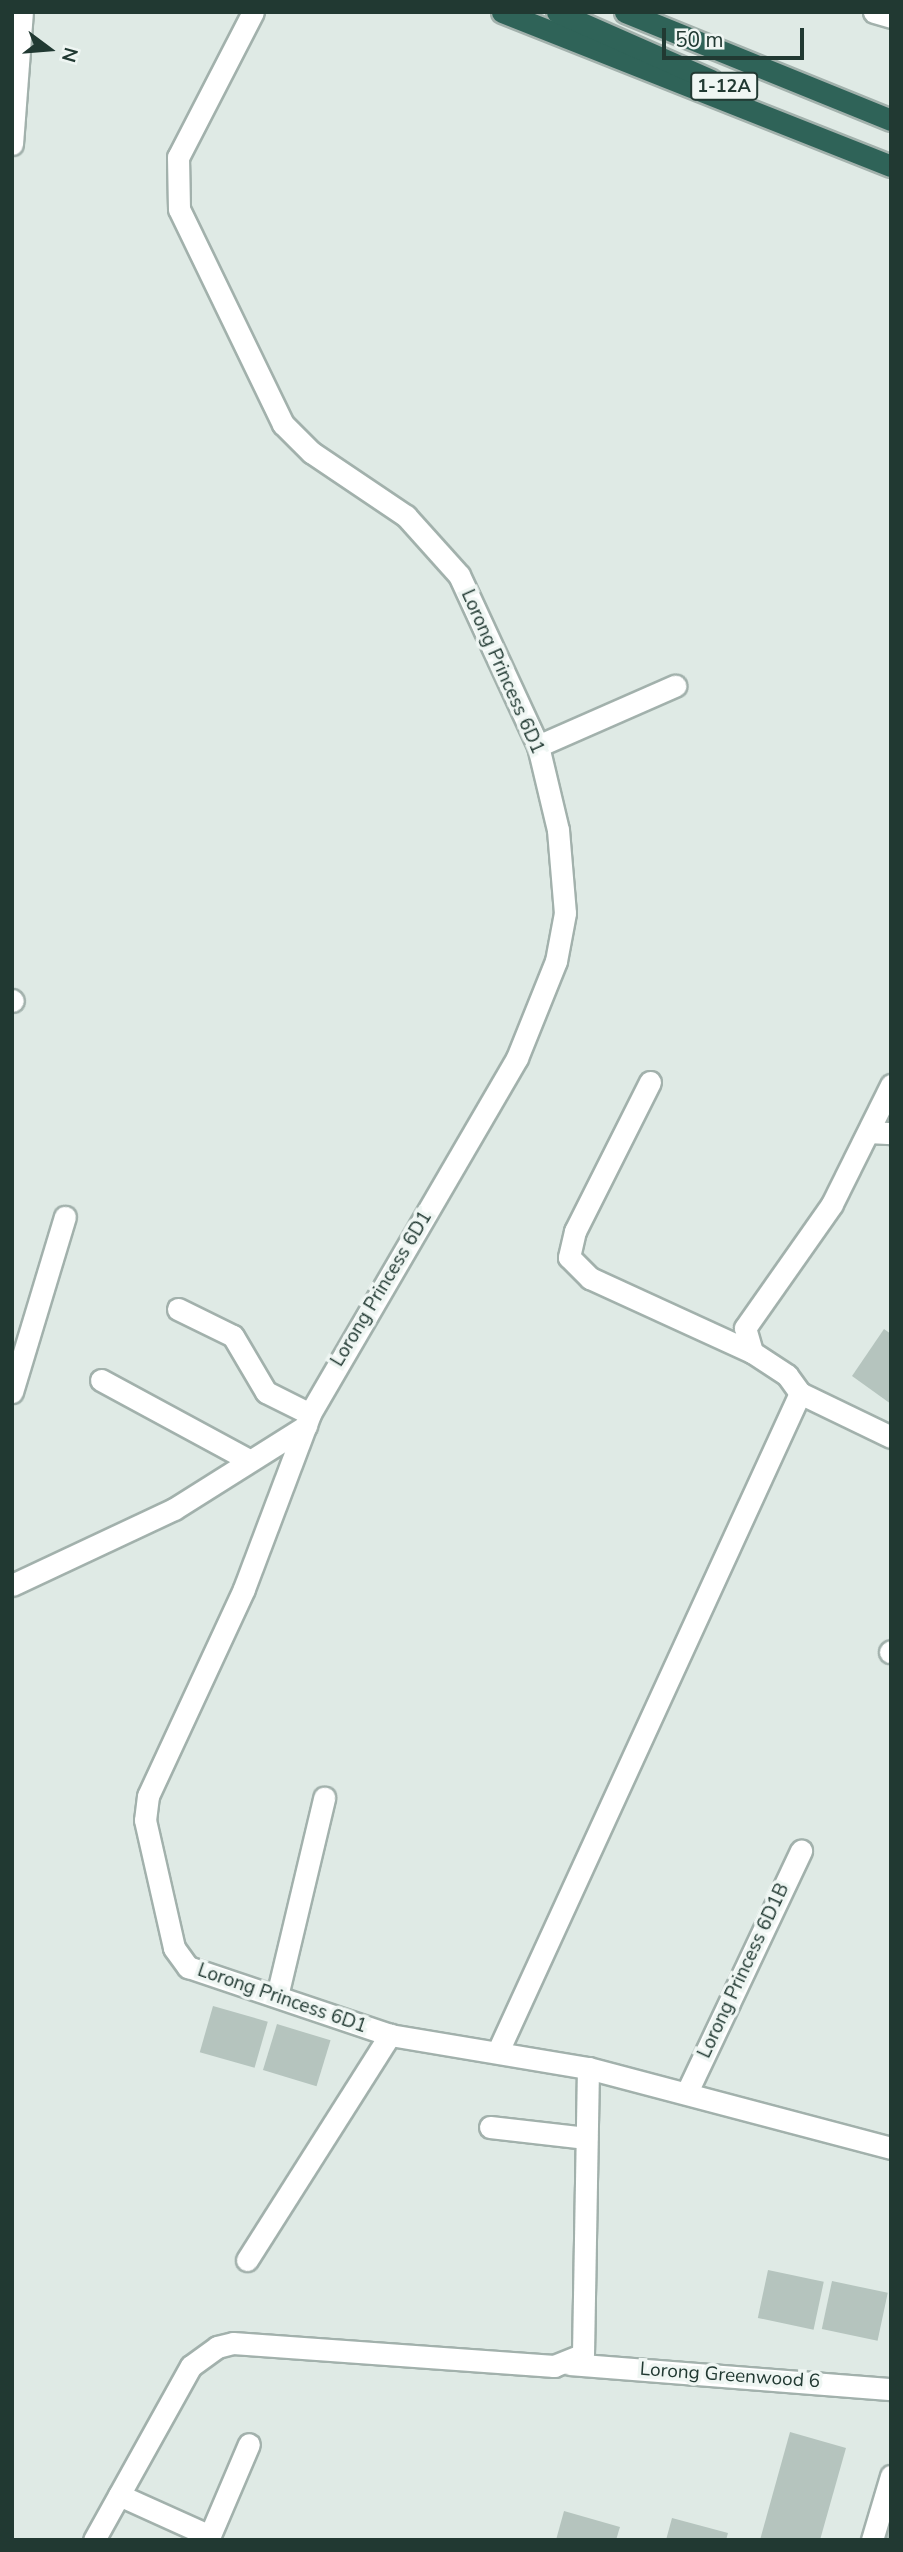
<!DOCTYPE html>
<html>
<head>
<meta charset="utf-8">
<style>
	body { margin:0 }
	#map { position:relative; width:903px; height:2552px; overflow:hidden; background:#dfeae5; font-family:"Nunito Sans",sans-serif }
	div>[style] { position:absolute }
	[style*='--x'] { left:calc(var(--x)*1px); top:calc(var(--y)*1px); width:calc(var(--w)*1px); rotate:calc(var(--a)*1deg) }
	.building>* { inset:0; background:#b5c4be; transform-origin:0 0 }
	.roads { filter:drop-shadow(2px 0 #a2b1ac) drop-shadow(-2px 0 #a2b1ac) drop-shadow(0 2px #a2b1ac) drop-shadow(0 -2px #a2b1ac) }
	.minor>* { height:21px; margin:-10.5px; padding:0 10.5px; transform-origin:10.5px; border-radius:10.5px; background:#fff }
	.highway>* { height:21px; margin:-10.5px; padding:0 10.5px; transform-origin:10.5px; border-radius:10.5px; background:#2f6358 }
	span { translate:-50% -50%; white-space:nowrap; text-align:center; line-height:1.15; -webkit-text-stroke:7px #eff6f3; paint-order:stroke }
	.shield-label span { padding:2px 5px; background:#eff6f3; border:2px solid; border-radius:5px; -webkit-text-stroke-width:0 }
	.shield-label { font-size:18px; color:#213932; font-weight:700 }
	.street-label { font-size:19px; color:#213932 }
	.frame { position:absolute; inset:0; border:14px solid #213932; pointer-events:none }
	.north { position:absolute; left:14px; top:14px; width:70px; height:70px; -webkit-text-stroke:5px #eff6f3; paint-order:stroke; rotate:106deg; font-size:19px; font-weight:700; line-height:28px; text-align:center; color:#213932 }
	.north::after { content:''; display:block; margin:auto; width:24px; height:32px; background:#213932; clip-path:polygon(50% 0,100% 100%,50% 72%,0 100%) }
	.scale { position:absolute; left:662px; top:28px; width:142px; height:32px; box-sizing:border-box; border:4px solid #213932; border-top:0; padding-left:9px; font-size:21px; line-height:24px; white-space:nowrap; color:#213932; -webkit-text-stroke:5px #eff6f3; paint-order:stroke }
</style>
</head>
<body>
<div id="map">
	<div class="building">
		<div style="clip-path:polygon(884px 1329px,891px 1334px,891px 1404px,852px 1376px)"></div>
		<div style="left:213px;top:2006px;width:57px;height:48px;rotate:16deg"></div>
		<div style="left:277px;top:2024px;width:56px;height:48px;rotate:17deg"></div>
		<div style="left:768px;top:2270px;width:57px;height:49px;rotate:12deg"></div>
		<div style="left:832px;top:2281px;width:57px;height:49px;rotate:12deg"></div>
		<div style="clip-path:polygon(790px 2432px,846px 2448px,820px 2540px,760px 2540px)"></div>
		<div style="clip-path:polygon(564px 2511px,620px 2527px,616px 2540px,556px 2540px)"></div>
		<div style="clip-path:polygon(891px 2511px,891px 2540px,882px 2540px)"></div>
		<div style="clip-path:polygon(672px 2518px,728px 2533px,726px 2540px,666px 2540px)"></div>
	</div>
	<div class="roads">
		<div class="minor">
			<div style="--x:253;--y:12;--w:163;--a:117.3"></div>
			<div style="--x:178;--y:157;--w:52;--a:88.9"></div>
			<div style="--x:179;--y:209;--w:239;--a:64.2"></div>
			<div style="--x:283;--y:424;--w:40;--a:45"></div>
			<div style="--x:311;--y:452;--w:115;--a:34"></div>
			<div style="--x:406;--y:516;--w:79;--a:48.1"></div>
			<div style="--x:459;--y:575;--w:188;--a:65.2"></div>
			<div style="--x:538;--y:746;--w:86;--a:76.6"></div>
			<div style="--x:558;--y:830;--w:83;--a:85.2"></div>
			<div style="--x:565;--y:913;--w:49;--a:100.6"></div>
			<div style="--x:556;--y:961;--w:105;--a:111.9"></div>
			<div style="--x:517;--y:1058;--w:412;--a:120.2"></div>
			<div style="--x:310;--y:1414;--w:187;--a:110.7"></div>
			<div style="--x:244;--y:1589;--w:228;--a:114.9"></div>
			<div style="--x:148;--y:1796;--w:24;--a:97"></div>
			<div style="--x:145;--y:1820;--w:131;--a:77.2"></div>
			<div style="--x:174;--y:1948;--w:24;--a:54"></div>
			<div style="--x:188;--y:1967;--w:213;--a:18.6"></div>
			<div style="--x:390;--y:2035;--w:201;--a:9.5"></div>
			<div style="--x:588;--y:2068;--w:313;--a:14.8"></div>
			<div style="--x:874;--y:12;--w:18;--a:16"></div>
			<div style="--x:12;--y:144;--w:132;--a:-85.7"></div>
			<div style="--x:538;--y:746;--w:150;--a:-23.7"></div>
			<div style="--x:12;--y:1000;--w:1;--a:45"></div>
			<div style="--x:650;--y:1082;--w:167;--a:116.7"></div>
			<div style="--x:575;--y:1231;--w:27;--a:103"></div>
			<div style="--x:569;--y:1257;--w:30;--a:45"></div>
			<div style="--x:590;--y:1278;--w:178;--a:24.6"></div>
			<div style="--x:869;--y:1132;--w:22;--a:3"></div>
			<div style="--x:178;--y:1309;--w:61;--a:26.1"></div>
			<div style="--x:233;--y:1336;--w:65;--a:59.5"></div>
			<div style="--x:266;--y:1392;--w:49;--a:26.6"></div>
			<div style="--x:101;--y:1380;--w:168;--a:28.4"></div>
			<div style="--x:12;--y:1392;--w:183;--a:-73.2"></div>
			<div style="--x:800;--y:1393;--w:101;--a:25.8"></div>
			<div style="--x:12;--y:1585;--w:179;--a:-25.1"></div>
			<div style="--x:174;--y:1509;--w:156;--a:-32.2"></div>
			<div style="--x:890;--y:1652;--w:1;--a:-45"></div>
			<div style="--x:277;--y:1996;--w:204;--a:-76.6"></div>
			<div style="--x:499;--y:2049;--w:722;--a:-65.35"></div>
			<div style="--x:800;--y:1393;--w:22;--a:-126"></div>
			<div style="--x:787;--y:1375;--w:42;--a:-146.7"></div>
			<div style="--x:752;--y:1352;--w:25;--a:-106"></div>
			<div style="--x:745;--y:1328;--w:151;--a:-54.9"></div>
			<div style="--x:832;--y:1204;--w:133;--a:-63.6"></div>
			<div style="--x:687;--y:2092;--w:267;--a:-64.7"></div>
			<div style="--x:490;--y:2127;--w:97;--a:6.5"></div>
			<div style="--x:247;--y:2260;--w:267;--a:-57.6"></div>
			<div style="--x:570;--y:2364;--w:322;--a:4.5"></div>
			<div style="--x:119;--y:2495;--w:100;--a:24.3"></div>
			<div style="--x:94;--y:2540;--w:199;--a:-60.9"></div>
			<div style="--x:191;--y:2366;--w:32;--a:-36"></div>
			<div style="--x:217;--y:2347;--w:16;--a:-14"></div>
			<div style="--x:233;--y:2343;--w:322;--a:4.1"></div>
			<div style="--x:554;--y:2366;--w:31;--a:-22"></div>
			<div style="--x:583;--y:2354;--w:286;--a:-89"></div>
			<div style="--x:208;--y:2540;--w:104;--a:-66.9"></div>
			<div style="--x:872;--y:2540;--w:67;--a:-73.5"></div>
		</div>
		<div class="highway">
			<div style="--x:502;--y:12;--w:418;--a:21.6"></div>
			<div style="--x:557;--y:12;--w:168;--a:23.8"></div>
			<div style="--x:625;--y:12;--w:287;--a:22.1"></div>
		</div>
	</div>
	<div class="shield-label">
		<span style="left:724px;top:86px">1-12A</span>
	</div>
	<div class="street-label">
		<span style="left:502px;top:672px;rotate:66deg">Lorong Princess 6D1</span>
		<span style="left:382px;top:1289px;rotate:-59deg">Lorong Princess 6D1</span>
		<span style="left:744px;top:1971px;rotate:-65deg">Lorong Princess 6D1B</span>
		<span style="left:282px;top:1999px;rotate:19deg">Lorong Princess 6D1</span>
		<span style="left:730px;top:2376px;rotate:4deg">Lorong Greenwood 6</span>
	</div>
	<div class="frame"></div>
	<div class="north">N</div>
	<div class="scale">50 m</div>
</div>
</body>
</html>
